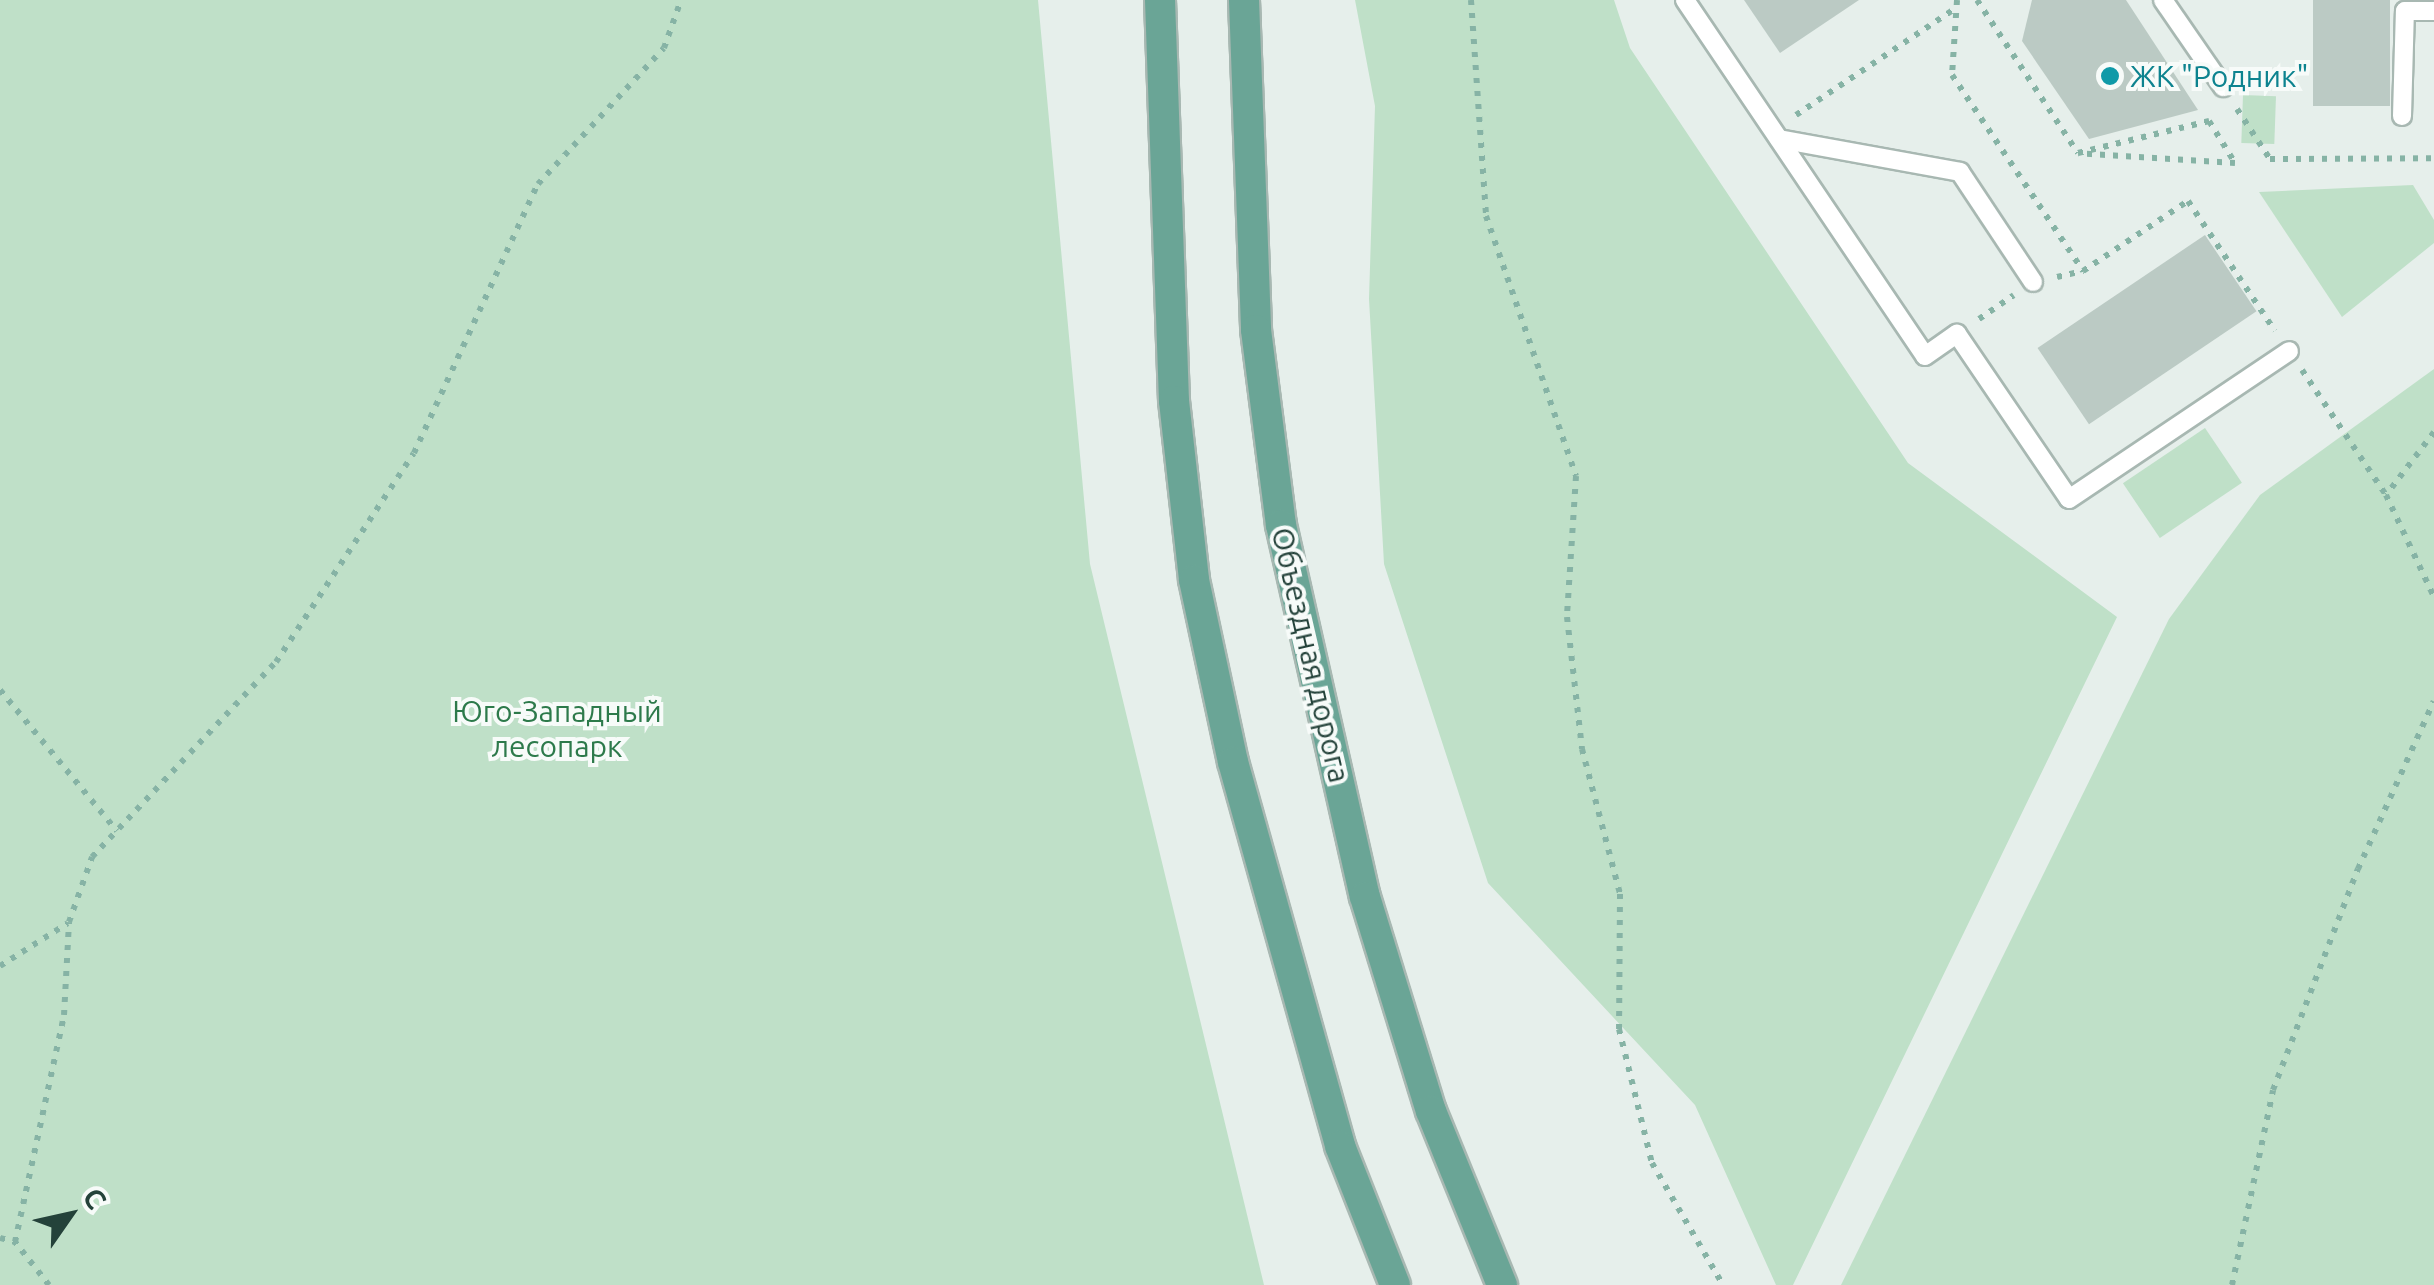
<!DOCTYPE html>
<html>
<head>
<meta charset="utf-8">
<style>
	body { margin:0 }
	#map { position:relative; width:2434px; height:1285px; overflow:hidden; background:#e6efeb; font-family:Ubuntu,sans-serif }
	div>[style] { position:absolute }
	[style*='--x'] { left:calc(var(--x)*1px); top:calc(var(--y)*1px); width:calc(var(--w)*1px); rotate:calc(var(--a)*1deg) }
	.green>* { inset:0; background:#bfe0c8; transform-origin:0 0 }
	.building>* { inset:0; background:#bbcac4; transform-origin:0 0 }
	.path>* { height:6px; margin-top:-3px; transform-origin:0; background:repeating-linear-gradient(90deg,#86b3a5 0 5px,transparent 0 13px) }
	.roads { filter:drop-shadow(2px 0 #a8b8b2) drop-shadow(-2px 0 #a8b8b2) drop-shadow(0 2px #a8b8b2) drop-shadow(0 -2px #a8b8b2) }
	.service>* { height:18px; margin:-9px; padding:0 9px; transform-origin:9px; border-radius:9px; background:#fff }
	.primary>* { height:30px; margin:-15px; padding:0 15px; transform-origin:15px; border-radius:15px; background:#6aa596 }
	.dots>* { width:28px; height:28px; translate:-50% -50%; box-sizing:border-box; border:5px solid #f7fbf9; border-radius:50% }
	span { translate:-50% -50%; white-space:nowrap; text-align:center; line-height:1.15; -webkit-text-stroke:8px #f7fbf9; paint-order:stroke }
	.culture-label { font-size:30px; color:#0d838f }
	.left { translate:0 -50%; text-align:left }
	.street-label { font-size:30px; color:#24423a }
	.park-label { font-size:30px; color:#2d7a4b }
	.north { position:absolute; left:20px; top:1165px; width:100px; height:100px; -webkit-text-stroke:8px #f7fbf9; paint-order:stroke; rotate:56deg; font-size:28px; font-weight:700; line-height:40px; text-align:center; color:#24423a }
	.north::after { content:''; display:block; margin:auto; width:35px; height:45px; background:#24423a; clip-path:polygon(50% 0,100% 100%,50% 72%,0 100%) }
</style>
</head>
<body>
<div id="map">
	<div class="green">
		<div style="clip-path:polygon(0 0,1038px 0,1090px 564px,1264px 1285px,0 1285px)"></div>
		<div style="clip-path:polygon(1355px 0,1614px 0,1630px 48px,1908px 463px,2117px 617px,1793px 1285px,1776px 1285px,1695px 1105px,1488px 883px,1384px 564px,1369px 299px,1375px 106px)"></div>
		<div style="left:2243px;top:95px;width:33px;height:48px;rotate:2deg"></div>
		<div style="clip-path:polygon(2413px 185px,2434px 220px,2434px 243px,2342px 317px,2259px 192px)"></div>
		<div style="clip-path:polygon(2434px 369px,2434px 1285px,1841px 1285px,2169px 619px,2260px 495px)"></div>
		<div style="left:2205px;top:428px;width:66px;height:99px;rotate:56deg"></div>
	</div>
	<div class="building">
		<div style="clip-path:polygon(1744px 0,1859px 0,1780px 53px)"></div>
		<div style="clip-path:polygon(2032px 0,2126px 0,2198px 110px,2089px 139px,2022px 41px)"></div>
		<div style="left:2313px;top:0;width:77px;height:106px"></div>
		<div style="left:2205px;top:235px;width:92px;height:202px;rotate:56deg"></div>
	</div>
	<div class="path">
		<div style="--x:1471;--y:0;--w:217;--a:86"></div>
		<div style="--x:1486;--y:216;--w:275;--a:70.9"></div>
		<div style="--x:1576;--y:476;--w:141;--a:93.7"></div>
		<div style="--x:1567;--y:617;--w:133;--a:83.5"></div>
		<div style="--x:1582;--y:749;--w:150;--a:75.3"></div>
		<div style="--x:1620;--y:894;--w:135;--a:90.4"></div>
		<div style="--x:1619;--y:1029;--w:138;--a:76.2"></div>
		<div style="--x:1652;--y:1163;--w:141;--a:59.8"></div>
		<div style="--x:1957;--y:0;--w:75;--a:93.8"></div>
		<div style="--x:1952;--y:75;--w:236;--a:56.2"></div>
		<div style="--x:2083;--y:271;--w:126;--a:-33.7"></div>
		<div style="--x:2188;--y:201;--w:156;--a:56.2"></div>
		<div style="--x:1977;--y:0;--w:183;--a:56.6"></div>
		<div style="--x:2237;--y:109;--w:60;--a:56.6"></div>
		<div style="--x:2270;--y:159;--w:164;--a:-0.3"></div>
		<div style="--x:1796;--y:115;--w:192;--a:-33.8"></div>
		<div style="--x:2209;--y:121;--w:49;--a:58.2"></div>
		<div style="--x:2235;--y:163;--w:157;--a:-176.4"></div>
		<div style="--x:2078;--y:153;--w:135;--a:-13.7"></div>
		<div style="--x:2057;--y:277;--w:27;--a:-13"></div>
		<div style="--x:1979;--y:319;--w:42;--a:-34.4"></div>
		<div style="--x:2302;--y:370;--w:151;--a:56.1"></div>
		<div style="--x:2434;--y:432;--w:79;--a:127.3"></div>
		<div style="--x:2386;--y:495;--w:113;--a:64.8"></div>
		<div style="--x:0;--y:690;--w:183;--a:50.3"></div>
		<div style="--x:0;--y:966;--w:80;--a:-32.3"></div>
		<div style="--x:0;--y:1238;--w:16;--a:15"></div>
		<div style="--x:49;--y:1285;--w:55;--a:-128.3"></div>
		<div style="--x:15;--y:1242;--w:232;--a:-77.8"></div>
		<div style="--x:64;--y:1015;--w:93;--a:-86.9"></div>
		<div style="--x:69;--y:922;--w:69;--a:-70.5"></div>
		<div style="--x:92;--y:857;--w:268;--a:-46.7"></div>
		<div style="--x:276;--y:662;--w:250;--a:-56.6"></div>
		<div style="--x:414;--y:453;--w:296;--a:-65.3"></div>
		<div style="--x:538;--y:184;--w:185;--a:-47.2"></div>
		<div style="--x:664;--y:48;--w:51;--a:-70.5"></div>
		<div style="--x:2232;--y:1285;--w:199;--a:-78.1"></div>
		<div style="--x:2273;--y:1090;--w:237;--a:-69"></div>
		<div style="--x:2358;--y:869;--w:184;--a:-65.7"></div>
	</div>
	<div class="roads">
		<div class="service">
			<div style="--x:1685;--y:0;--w:429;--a:56"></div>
			<div style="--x:1925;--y:356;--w:39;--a:-35"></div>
			<div style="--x:1957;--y:334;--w:199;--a:55.8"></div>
			<div style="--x:2069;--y:499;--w:265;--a:-33.9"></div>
			<div style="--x:2163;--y:0;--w:106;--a:55.4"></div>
			<div style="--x:2402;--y:116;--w:105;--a:-88.4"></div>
			<div style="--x:2405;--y:11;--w:29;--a:0"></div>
			<div style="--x:1779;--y:139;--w:184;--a:10.3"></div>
			<div style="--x:1960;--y:172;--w:132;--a:56.4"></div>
		</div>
		<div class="primary">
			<div style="--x:1160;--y:0;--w:401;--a:88"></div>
			<div style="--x:1174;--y:401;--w:180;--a:83.6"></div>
			<div style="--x:1194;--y:580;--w:186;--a:77.9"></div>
			<div style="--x:1233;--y:762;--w:399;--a:74.4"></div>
			<div style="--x:1340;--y:1146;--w:149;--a:68.4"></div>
			<div style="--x:1244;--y:0;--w:330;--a:87.9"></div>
			<div style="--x:1256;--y:330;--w:197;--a:82.7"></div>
			<div style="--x:1281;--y:525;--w:381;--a:77.3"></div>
			<div style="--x:1365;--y:897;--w:224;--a:72.9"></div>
			<div style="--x:1431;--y:1111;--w:188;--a:67.8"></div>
		</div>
	</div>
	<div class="dots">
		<div style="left:2110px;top:76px;background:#0f9aa8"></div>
	</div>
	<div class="culture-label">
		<span class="left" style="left:2130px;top:76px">ЖК "Родник"</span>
	</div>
	<div class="street-label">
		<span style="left:1311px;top:655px;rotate:77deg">Объездная дорога</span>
	</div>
	<div class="park-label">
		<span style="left:557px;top:728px">Юго-Западный<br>лесопарк</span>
	</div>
	<div class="north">С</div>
</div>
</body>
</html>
